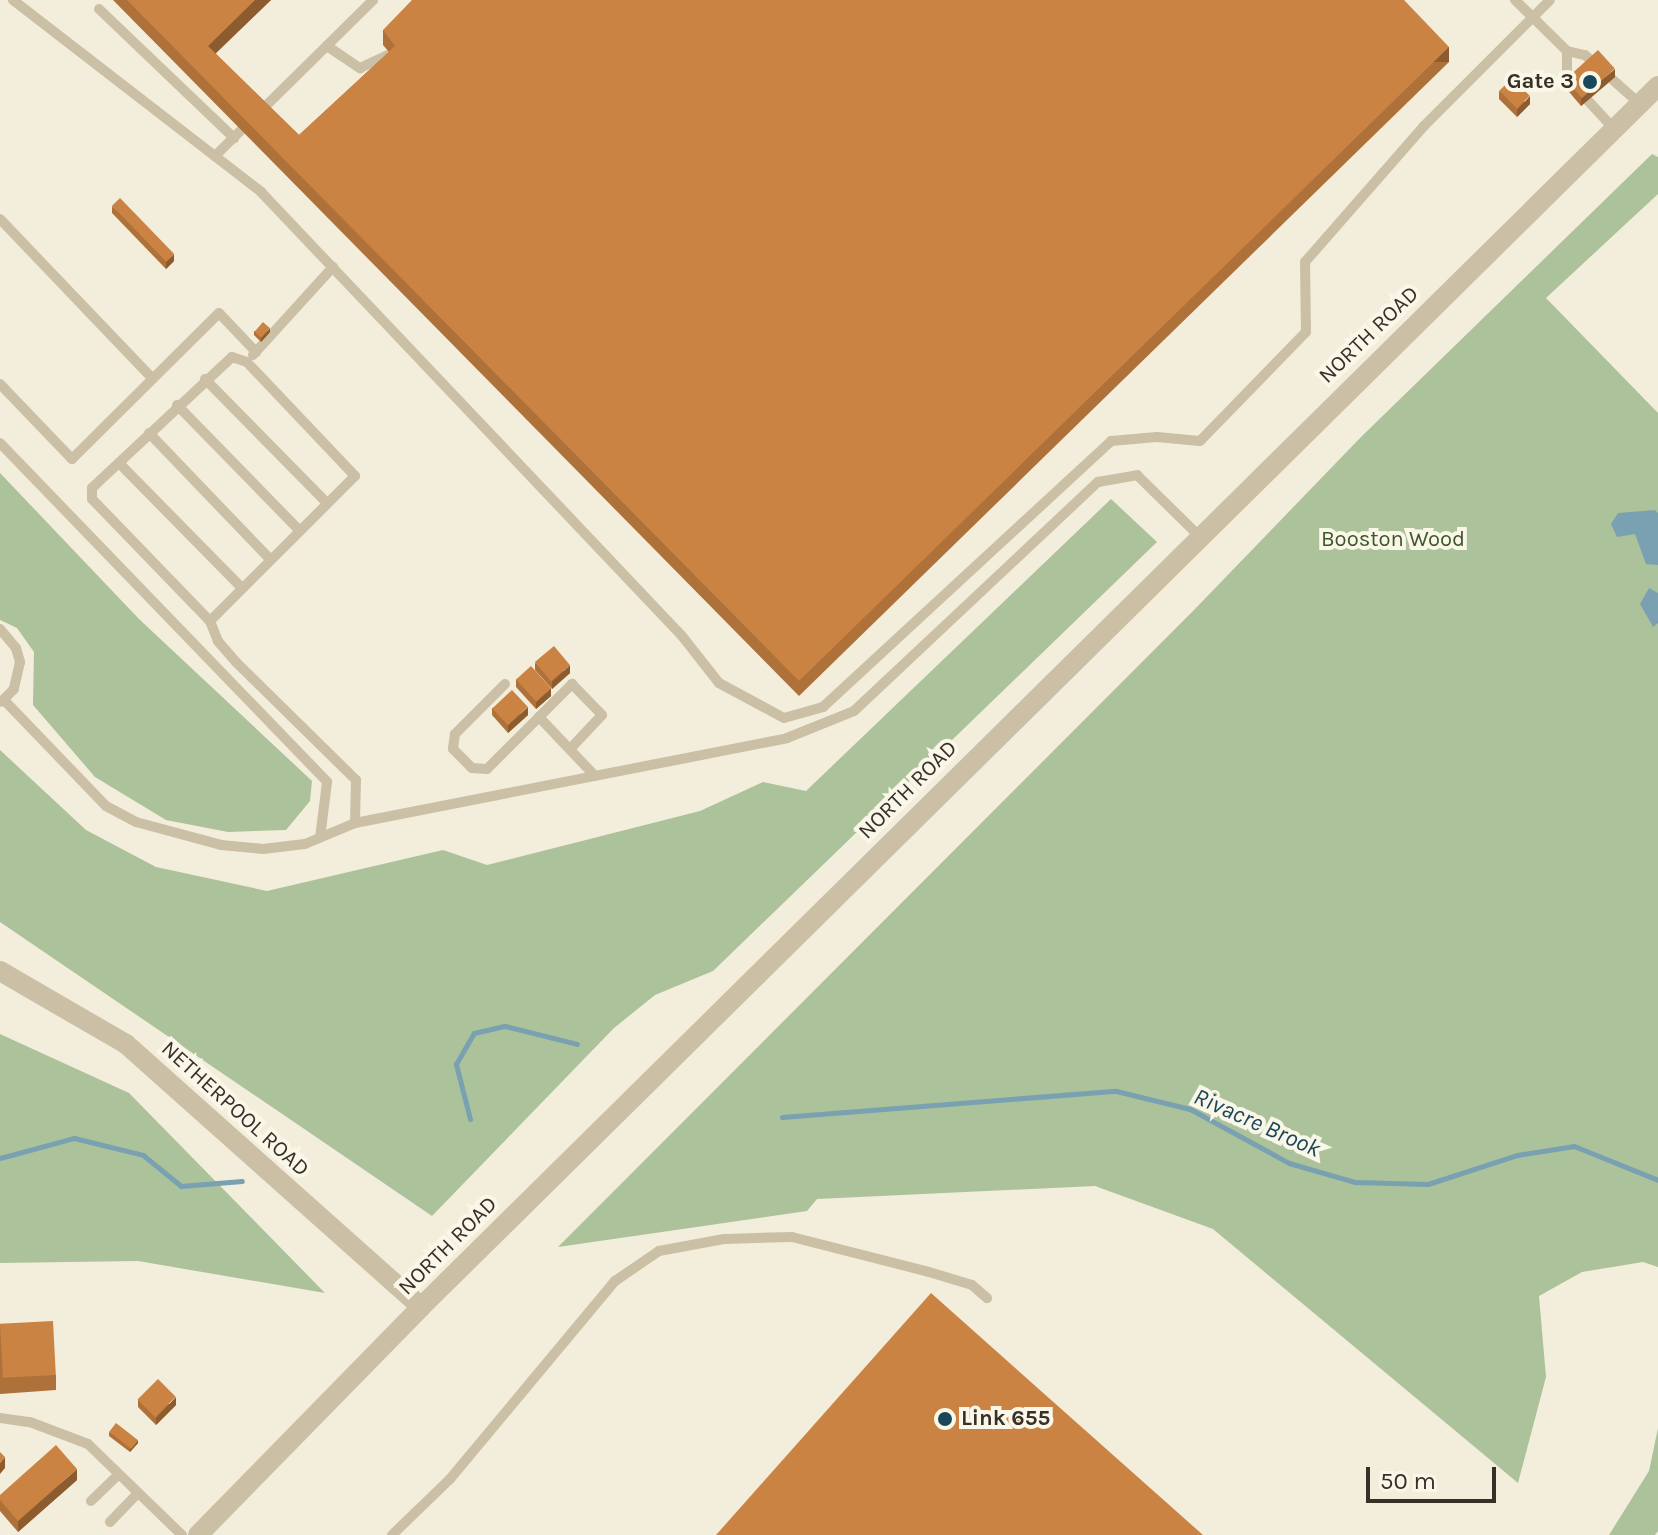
<!DOCTYPE html>
<html>
<head>
<meta charset="utf-8">
<style>
	body { margin:0 }
	#map { position:relative; width:1658px; height:1535px; overflow:hidden; background:#f3eddb; font-family:Karla,sans-serif }
	div>[style] { position:absolute }
	[style*='--x'] { left:calc(var(--x)*1px); top:calc(var(--y)*1px); width:calc(var(--w)*1px); rotate:calc(var(--a)*1deg) }
	.green>* { inset:0; background:#acc29a }
	.water>* { inset:0; background:#79a1b1 }
	.stream>* { height:5px; margin:-2.5px; padding:0 2.5px; transform-origin:2.5px; border-radius:2.5px; background:#79a1b1 }
	.lane>* { height:10px; margin:-5px; padding:0 5px; transform-origin:5px; border-radius:5px; background:#cbc0a6 }
	.street>* { height:20px; margin:-10px; padding:0 10px; transform-origin:10px; border-radius:10px; background:#cbc0a6 }
	.wall>* { inset:0; background:#ae7139 }
	.shaded-wall>* { inset:0; background:#8d5c2e; transform-origin:0 0 }
	.building>* { inset:0; background:#ca8342; transform-origin:0 0 }
	.dots>* { width:22px; height:22px; translate:-50% -50%; box-sizing:border-box; border:4px solid #faf6e8; border-radius:50% }
	span { translate:-50% -50%; white-space:nowrap; text-align:center; line-height:1.15; -webkit-text-stroke:8px #faf6e8; paint-order:stroke }
	.poi-label { font-size:22px; color:#373028; font-weight:700 }
	.right { translate:-100% -50%; text-align:right }
	.left { translate:0 -50%; text-align:left }
	.street-label { font-size:22px; color:#373028 }
	.park-label { font-size:22px; color:#3c572a }
	.water-label { font-size:24px; color:#1b475a; font-style:italic }
	.scale { position:absolute; left:1366px; top:1467px; width:130px; height:36px; box-sizing:border-box; border:4px solid #373028; border-top:0; padding-left:10px; font-size:24px; line-height:28px; white-space:nowrap; color:#373028; -webkit-text-stroke:6px #faf6e8; paint-order:stroke }
</style>
</head>
<body>
<div id="map">
	<div class="green">
		<div style="clip-path:polygon(1652px 154px,1658px 157px,1658px 194px,1546px 298px,1658px 413px,1658px 1267px,1643px 1262px,1582px 1272px,1539px 1296px,1546px 1377px,1518px 1483px,1213px 1229px,1095px 1186px,817px 1199px,807px 1211px,558px 1247px,1193px 611px,1361px 437px)"></div>
		<div style="clip-path:polygon(0 473px,139px 619px,312px 781px,310px 801px,286px 830px,228px 832px,166px 820px,95px 777px,33px 705px,34px 652px,17px 628px,0 620px)"></div>
		<div style="clip-path:polygon(1111px 499px,1157px 542px,713px 971px,655px 995px,614px 1028px,432px 1216px,0 922px,0 750px,86px 830px,156px 867px,267px 891px,443px 850px,487px 865px,700px 811px,763px 782px,806px 791px)"></div>
		<div style="clip-path:polygon(0 1034px,129px 1093px,325px 1293px,138px 1261px,0 1263px)"></div>
		<div style="clip-path:polygon(1658px 1428px,1658px 1531px,1655px 1535px,1609px 1535px,1649px 1471px)"></div>
	</div>
	<div class="water">
		<div style="clip-path:polygon(1655px 510px,1658px 513px,1658px 565px,1646px 564px,1635px 534px,1617px 537px,1611px 524px,1618px 513px)"></div>
		<div style="clip-path:polygon(1649px 588px,1658px 593px,1658px 623px,1653px 627px,1640px 604px)"></div>
	</div>
	<div class="stream">
		<div style="--x:782;--y:1117;--w:335;--a:-4.5"></div>
		<div style="--x:1116;--y:1091;--w:76;--a:13.7"></div>
		<div style="--x:1190;--y:1109;--w:113;--a:28.6"></div>
		<div style="--x:1289;--y:1163;--w:69;--a:16.1"></div>
		<div style="--x:1355;--y:1182;--w:73;--a:1.6"></div>
		<div style="--x:1428;--y:1184;--w:94;--a:-18"></div>
		<div style="--x:1517;--y:1155;--w:58;--a:-9"></div>
		<div style="--x:1574;--y:1146;--w:91;--a:22"></div>
		<div style="--x:470;--y:1119;--w:57;--a:-104.3"></div>
		<div style="--x:456;--y:1064;--w:36;--a:-60"></div>
		<div style="--x:474;--y:1033;--w:32;--a:-13"></div>
		<div style="--x:505;--y:1026;--w:74;--a:14"></div>
		<div style="--x:0;--y:1158;--w:77;--a:-15.1"></div>
		<div style="--x:74;--y:1138;--w:71;--a:13.8"></div>
		<div style="--x:143;--y:1155;--w:49;--a:39.2"></div>
		<div style="--x:181;--y:1186;--w:61;--a:-4.7"></div>
	</div>
	<div class="lane">
		<div style="--x:13;--y:0;--w:314;--a:37.7"></div>
		<div style="--x:261;--y:192;--w:612;--a:46.52"></div>
		<div style="--x:682;--y:636;--w:60;--a:51.8"></div>
		<div style="--x:719;--y:683;--w:74;--a:28.3"></div>
		<div style="--x:784;--y:718;--w:41;--a:-15.8"></div>
		<div style="--x:823;--y:707;--w:392;--a:-42.7"></div>
		<div style="--x:1111;--y:441;--w:46;--a:-5"></div>
		<div style="--x:1157;--y:437;--w:43;--a:5.3"></div>
		<div style="--x:1200;--y:441;--w:152;--a:-45.8"></div>
		<div style="--x:1306;--y:332;--w:70;--a:-90.8"></div>
		<div style="--x:1305;--y:262;--w:181;--a:-48.8"></div>
		<div style="--x:1424;--y:126;--w:178;--a:-45"></div>
		<div style="--x:1515;--y:0;--w:73;--a:44.4"></div>
		<div style="--x:1567;--y:51;--w:18;--a:13"></div>
		<div style="--x:1585;--y:55;--w:74;--a:41.7"></div>
		<div style="--x:99;--y:9;--w:187;--a:43.7"></div>
		<div style="--x:327;--y:46;--w:40;--a:34"></div>
		<div style="--x:360;--y:68;--w:33;--a:-25"></div>
		<div style="--x:1567;--y:51;--w:27;--a:90"></div>
		<div style="--x:1567;--y:78;--w:69;--a:47.3"></div>
		<div style="--x:215;--y:156;--w:222;--a:-44.6"></div>
		<div style="--x:0;--y:219;--w:221;--a:46.3"></div>
		<div style="--x:253;--y:355;--w:119;--a:-47.7"></div>
		<div style="--x:205;--y:379;--w:174;--a:45.5"></div>
		<div style="--x:0;--y:384;--w:104;--a:46.2"></div>
		<div style="--x:72;--y:459;--w:207;--a:-44.8"></div>
		<div style="--x:219;--y:313;--w:54;--a:46.5"></div>
		<div style="--x:177;--y:405;--w:175;--a:45.7"></div>
		<div style="--x:149;--y:433;--w:175;--a:46.2"></div>
		<div style="--x:0;--y:443;--w:471;--a:46"></div>
		<div style="--x:327;--y:782;--w:56;--a:97.1"></div>
		<div style="--x:119;--y:463;--w:174;--a:45.5"></div>
		<div style="--x:0;--y:629;--w:25;--a:50"></div>
		<div style="--x:16;--y:648;--w:15;--a:74"></div>
		<div style="--x:20;--y:662;--w:28;--a:103"></div>
		<div style="--x:14;--y:689;--w:18;--a:135"></div>
		<div style="--x:505;--y:684;--w:71;--a:135"></div>
		<div style="--x:455;--y:734;--w:15;--a:98"></div>
		<div style="--x:453;--y:749;--w:27;--a:45"></div>
		<div style="--x:472;--y:768;--w:15;--a:4"></div>
		<div style="--x:487;--y:769;--w:74;--a:-45"></div>
		<div style="--x:539;--y:717;--w:81;--a:46.5"></div>
		<div style="--x:4;--y:700;--w:147;--a:46.1"></div>
		<div style="--x:106;--y:806;--w:34;--a:28"></div>
		<div style="--x:136;--y:822;--w:88;--a:15.1"></div>
		<div style="--x:221;--y:845;--w:42;--a:5.4"></div>
		<div style="--x:263;--y:849;--w:42;--a:-6.8"></div>
		<div style="--x:305;--y:844;--w:54;--a:-22.8"></div>
		<div style="--x:355;--y:823;--w:43;--a:-88.7"></div>
		<div style="--x:356;--y:780;--w:168;--a:-135.5"></div>
		<div style="--x:236;--y:662;--w:28;--a:-131"></div>
		<div style="--x:218;--y:641;--w:22;--a:-112"></div>
		<div style="--x:210;--y:621;--w:205;--a:-45"></div>
		<div style="--x:355;--y:476;--w:157;--a:-133.5"></div>
		<div style="--x:247;--y:362;--w:16;--a:-162"></div>
		<div style="--x:232;--y:357;--w:192;--a:136.9"></div>
		<div style="--x:92;--y:488;--w:11;--a:90"></div>
		<div style="--x:92;--y:499;--w:170;--a:46"></div>
		<div style="--x:539;--y:717;--w:47;--a:-45"></div>
		<div style="--x:572;--y:684;--w:43;--a:45.9"></div>
		<div style="--x:602;--y:715;--w:47;--a:133.3"></div>
		<div style="--x:355;--y:823;--w:440;--a:-11.1"></div>
		<div style="--x:787;--y:738;--w:72;--a:-21.9"></div>
		<div style="--x:854;--y:711;--w:335;--a:-43.2"></div>
		<div style="--x:1098;--y:482;--w:40;--a:-10"></div>
		<div style="--x:1137;--y:475;--w:87;--a:44.5"></div>
		<div style="--x:0;--y:1418;--w:30;--a:8"></div>
		<div style="--x:30;--y:1422;--w:62;--a:20.8"></div>
		<div style="--x:88;--y:1444;--w:131;--a:44.1"></div>
		<div style="--x:91;--y:1501;--w:36;--a:-44"></div>
		<div style="--x:110;--y:1522;--w:37;--a:-46"></div>
		<div style="--x:392;--y:1535;--w:81;--a:-44"></div>
		<div style="--x:450;--y:1479;--w:258;--a:-50.2"></div>
		<div style="--x:615;--y:1281;--w:53;--a:-34.3"></div>
		<div style="--x:659;--y:1251;--w:66;--a:-10.5"></div>
		<div style="--x:724;--y:1239;--w:68;--a:-1.7"></div>
		<div style="--x:792;--y:1237;--w:141;--a:14.3"></div>
		<div style="--x:929;--y:1272;--w:45;--a:16.8"></div>
		<div style="--x:972;--y:1285;--w:20;--a:41"></div>
	</div>
	<div class="street">
		<div style="--x:0;--y:971;--w:146;--a:30.1"></div>
		<div style="--x:126;--y:1044;--w:395;--a:41.7"></div>
		<div style="--x:198;--y:1535;--w:319;--a:-45.6"></div>
		<div style="--x:421;--y:1307;--w:1738;--a:-44.63"></div>
	</div>
	<div class="wall">
		<div style="clip-path:polygon(113px 0,271px 0,215px 53px,299px 135px,389px 52px,383px 45px,383px 30px,1449px 62px,799px 696px)"></div>
		<div style="clip-path:polygon(1615px 77px,1581px 106px,1565px 87px,1565px 79px)"></div>
		<div style="clip-path:polygon(1499px 91px,1530px 104px,1517px 117px,1499px 99px)"></div>
		<div style="clip-path:polygon(112px 206px,174px 261px,166px 269px,112px 213px)"></div>
		<div style="clip-path:polygon(254px 331px,270px 332px,261px 342px,254px 335px)"></div>
		<div style="clip-path:polygon(535px 663px,570px 673px,552px 689px,535px 670px)"></div>
		<div style="clip-path:polygon(516px 679px,551px 696px,536px 709px,516px 687px)"></div>
		<div style="clip-path:polygon(492px 708px,528px 715px,508px 733px,492px 715px)"></div>
		<div style="clip-path:polygon(0 1324px,56px 1375px,56px 1390px,0 1394px)"></div>
		<div style="clip-path:polygon(138px 1400px,176px 1405px,156px 1425px,138px 1407px)"></div>
		<div style="clip-path:polygon(109px 1432px,138px 1443px,130px 1452px,109px 1436px)"></div>
		<div style="clip-path:polygon(77px 1480px,18px 1532px,0 1511px,0 1495px)"></div>
	</div>
	<div class="shaded-wall">
		<div style="clip-path:polygon(255px 0,271px 0,208px 61px,208px 46px)"></div>
		<div style="left:1449px;top:47px;width:15px;height:908px;rotate:90deg"></div>
		<div style="clip-path:polygon(1615px 69px,1615px 77px,1581px 106px,1581px 98px)"></div>
		<div style="clip-path:polygon(1530px 96px,1530px 104px,1517px 117px,1517px 110px)"></div>
		<div style="clip-path:polygon(174px 254px,174px 261px,166px 269px,166px 262px)"></div>
		<div style="clip-path:polygon(270px 328px,270px 332px,261px 342px,261px 338px)"></div>
		<div style="clip-path:polygon(570px 665px,570px 673px,552px 689px,552px 682px)"></div>
		<div style="clip-path:polygon(551px 688px,551px 696px,536px 709px,536px 702px)"></div>
		<div style="clip-path:polygon(528px 707px,528px 715px,508px 733px,508px 725px)"></div>
		<div style="clip-path:polygon(176px 1397px,176px 1405px,156px 1425px,156px 1418px)"></div>
		<div style="clip-path:polygon(138px 1440px,138px 1443px,130px 1452px,130px 1449px)"></div>
		<div style="clip-path:polygon(5px 1457px,5px 1468px,0 1474px,0 1463px)"></div>
		<div style="clip-path:polygon(77px 1469px,77px 1480px,18px 1532px,18px 1521px)"></div>
	</div>
	<div class="building">
		<div style="clip-path:polygon(127px 0,255px 0,208px 46px,299px 135px,395px 46px,383px 30px,412px 0,1404px 0,1449px 47px,799px 681px)"></div>
		<div style="left:1598px;top:50px;width:25px;height:44px;rotate:48deg"></div>
		<div style="left:1512px;top:78px;width:25px;height:18px;rotate:45deg"></div>
		<div style="left:120px;top:198px;width:78px;height:11px;rotate:46deg"></div>
		<div style="left:263px;top:322px;width:9px;height:13px;rotate:41deg"></div>
		<div style="left:554px;top:646px;width:25px;height:25px;rotate:50deg"></div>
		<div style="left:531px;top:666px;width:30px;height:20px;rotate:48deg"></div>
		<div style="left:512px;top:690px;width:23px;height:27px;rotate:47deg"></div>
		<div style="clip-path:polygon(931px 1293px,1203px 1535px,716px 1535px)"></div>
		<div style="left:53px;top:1321px;width:54px;height:53px;rotate:87deg"></div>
		<div style="left:158px;top:1379px;width:25px;height:29px;rotate:45deg"></div>
		<div style="left:116px;top:1423px;width:28px;height:11px;rotate:38deg"></div>
		<div style="clip-path:polygon(56px 1445px,77px 1469px,18px 1521px,0 1500px,0 1495px)"></div>
		<div style="clip-path:polygon(0 1452px,5px 1457px,0 1463px)"></div>
	</div>
	<div class="dots">
		<div style="left:1590px;top:82px;background:#1b475a"></div>
		<div style="left:945px;top:1419px;background:#1b475a"></div>
	</div>
	<div class="poi-label">
		<span class="right" style="left:1574px;top:82px">Gate 3</span>
		<span class="left" style="left:961px;top:1419px">Link 655</span>
	</div>
	<div class="street-label">
		<span style="left:1369px;top:335px;rotate:-44deg">NORTH ROAD</span>
		<span style="left:908px;top:790px;rotate:-45deg">NORTH ROAD</span>
		<span style="left:235px;top:1109px;rotate:42deg">NETHERPOOL ROAD</span>
		<span style="left:448px;top:1246px;rotate:-45deg">NORTH ROAD</span>
	</div>
	<div class="park-label">
		<span style="left:1393px;top:540px">Booston Wood</span>
	</div>
	<div class="water-label">
		<span style="left:1257px;top:1123px;rotate:24deg">Rivacre Brook</span>
	</div>
	<div class="scale">50 m</div>
</div>
</body>
</html>
